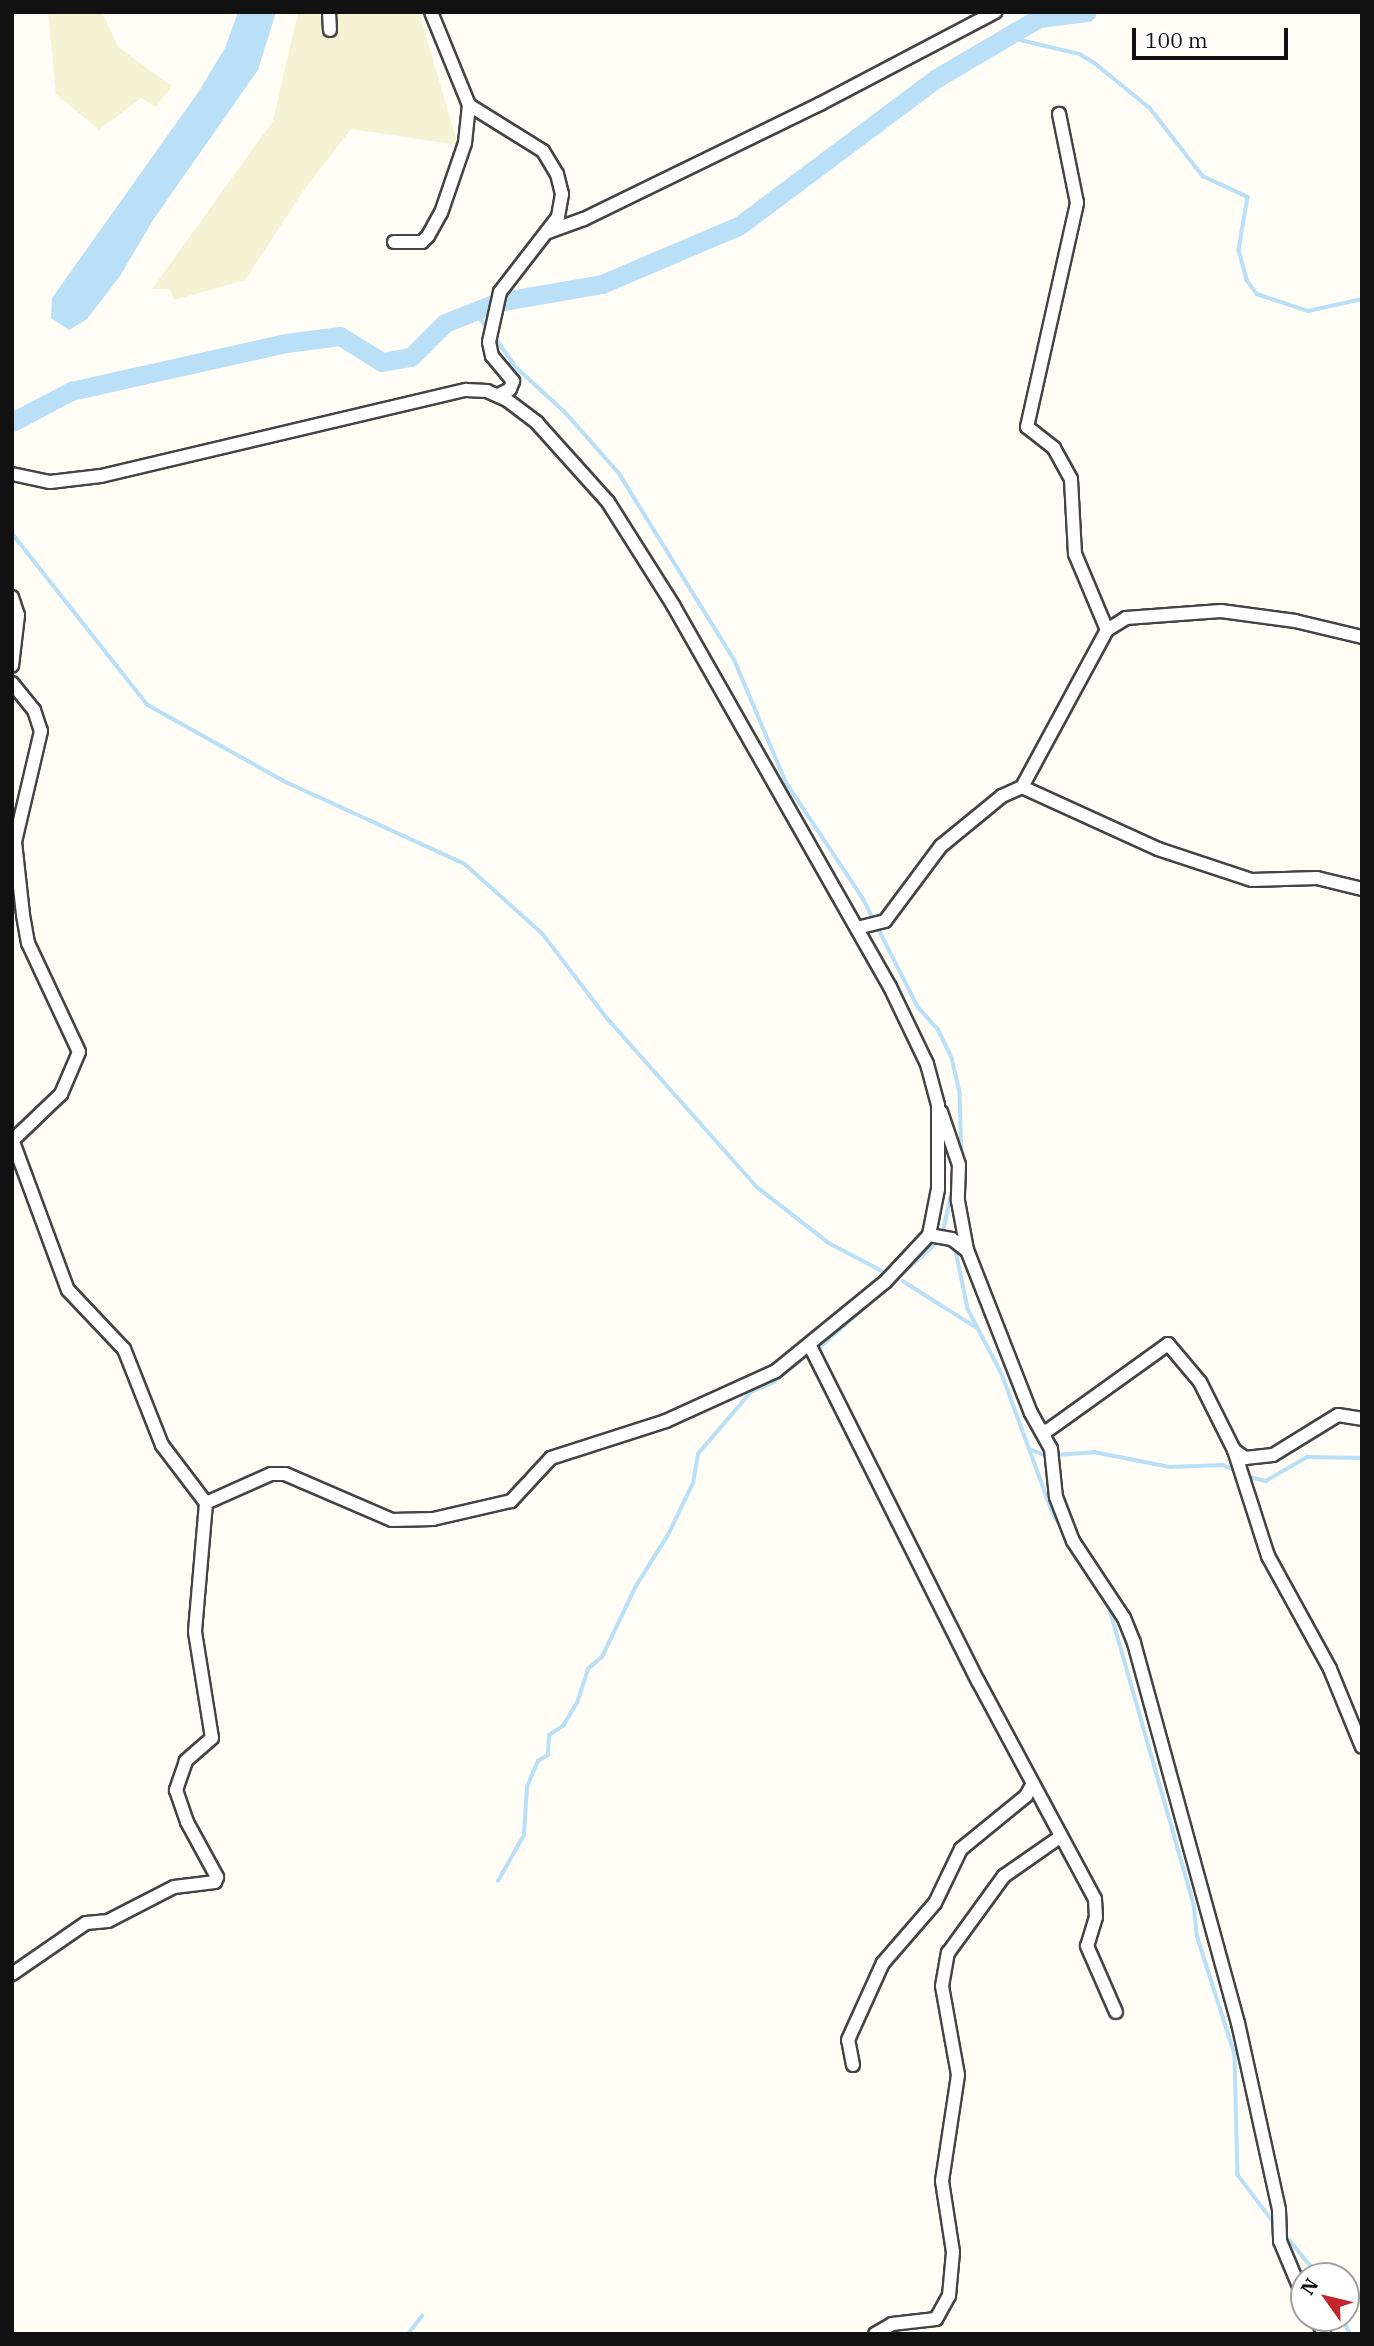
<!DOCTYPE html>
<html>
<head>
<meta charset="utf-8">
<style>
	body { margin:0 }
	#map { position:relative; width:1374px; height:2346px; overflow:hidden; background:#fffdf5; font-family:"IBM Plex Serif",serif }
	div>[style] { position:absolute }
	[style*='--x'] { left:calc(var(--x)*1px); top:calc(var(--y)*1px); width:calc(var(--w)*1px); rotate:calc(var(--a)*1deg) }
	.farmland>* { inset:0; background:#f6f3d4 }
	.water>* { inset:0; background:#b9e0f7 }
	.stream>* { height:3.5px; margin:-1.75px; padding:0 1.75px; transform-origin:1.75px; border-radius:1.75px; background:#b9e0f7 }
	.river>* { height:19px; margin:-9.5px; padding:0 9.5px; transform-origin:9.5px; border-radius:9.5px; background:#b9e0f7 }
	.roads { filter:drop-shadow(2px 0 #444) drop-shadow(-2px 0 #444) drop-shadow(0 2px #444) drop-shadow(0 -2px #444) }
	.minor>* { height:12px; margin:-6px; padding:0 6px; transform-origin:6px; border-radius:6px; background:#fff }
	span { translate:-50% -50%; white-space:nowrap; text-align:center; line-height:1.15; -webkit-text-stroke:7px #fff; paint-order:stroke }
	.frame { position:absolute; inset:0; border:14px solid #111; pointer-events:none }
	.north { position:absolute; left:1290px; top:2262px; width:70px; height:70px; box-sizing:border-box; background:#fff; border:2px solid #a0a0a0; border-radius:50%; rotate:304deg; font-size:19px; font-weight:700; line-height:28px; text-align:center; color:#111 }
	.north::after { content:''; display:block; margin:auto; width:24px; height:32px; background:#c4262e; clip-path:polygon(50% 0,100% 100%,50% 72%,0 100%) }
	.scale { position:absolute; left:1132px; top:28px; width:156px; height:32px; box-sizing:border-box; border:4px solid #111; border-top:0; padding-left:9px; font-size:21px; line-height:24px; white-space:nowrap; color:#111; -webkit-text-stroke:5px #fff; paint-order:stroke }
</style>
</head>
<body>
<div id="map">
	<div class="farmland">
		<div style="clip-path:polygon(48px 12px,103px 14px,118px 47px,172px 86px,156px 107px,141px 98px,99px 130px,56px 94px)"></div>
		<div style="clip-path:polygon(298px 12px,419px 12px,458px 145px,351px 129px,304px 190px,245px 280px,174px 300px,170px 289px,152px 289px,273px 121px)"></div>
	</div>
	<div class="water">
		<div style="clip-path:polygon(238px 12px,276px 12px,258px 70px,153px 220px,120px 276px,87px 319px,69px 330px,51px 318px,52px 298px,199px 91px,225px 48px)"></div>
	</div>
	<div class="stream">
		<div style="--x:1007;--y:37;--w:75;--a:13.1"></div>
		<div style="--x:1080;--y:54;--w:19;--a:32"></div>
		<div style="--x:1096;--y:64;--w:70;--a:39.2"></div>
		<div style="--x:1150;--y:108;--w:86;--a:52.1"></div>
		<div style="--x:1203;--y:176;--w:50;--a:25"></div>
		<div style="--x:1248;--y:197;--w:54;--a:99.6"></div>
		<div style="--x:1239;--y:250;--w:31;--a:75"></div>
		<div style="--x:1247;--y:280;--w:17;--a:54"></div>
		<div style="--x:1257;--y:294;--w:54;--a:18.4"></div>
		<div style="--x:1308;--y:311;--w:55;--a:-12.5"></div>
		<div style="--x:474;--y:312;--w:21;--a:49"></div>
		<div style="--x:495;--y:337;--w:38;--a:55"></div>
		<div style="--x:517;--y:368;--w:65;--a:42.5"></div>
		<div style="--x:565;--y:412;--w:81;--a:48.5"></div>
		<div style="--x:619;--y:473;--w:221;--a:58.3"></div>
		<div style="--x:735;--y:661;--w:131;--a:67.1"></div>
		<div style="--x:786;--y:782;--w:141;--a:56.5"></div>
		<div style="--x:864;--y:900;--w:120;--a:63.2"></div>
		<div style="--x:918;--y:1007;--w:30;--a:48"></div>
		<div style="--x:938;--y:1029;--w:32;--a:64"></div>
		<div style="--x:952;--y:1058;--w:37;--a:77"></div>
		<div style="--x:960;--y:1094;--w:64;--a:88.2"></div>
		<div style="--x:12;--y:533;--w:219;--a:51.7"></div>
		<div style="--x:148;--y:705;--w:158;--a:29.2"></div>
		<div style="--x:286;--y:782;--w:197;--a:24.6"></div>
		<div style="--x:465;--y:864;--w:105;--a:41.9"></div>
		<div style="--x:543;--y:934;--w:106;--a:52.7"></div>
		<div style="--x:607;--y:1018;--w:226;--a:48.4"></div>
		<div style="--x:757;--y:1187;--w:91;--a:37.9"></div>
		<div style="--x:829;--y:1243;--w:60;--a:27.8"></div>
		<div style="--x:942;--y:1235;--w:49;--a:-77.1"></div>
		<div style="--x:955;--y:1246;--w:64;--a:78.3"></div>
		<div style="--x:968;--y:1309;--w:73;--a:62.4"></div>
		<div style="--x:1002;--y:1374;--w:148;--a:69.9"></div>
		<div style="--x:1053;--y:1513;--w:24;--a:60"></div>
		<div style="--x:903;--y:1281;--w:88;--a:32.4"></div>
		<div style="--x:818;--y:1349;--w:162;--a:-41.8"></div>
		<div style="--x:1032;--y:1450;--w:16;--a:22"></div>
		<div style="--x:1055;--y:1455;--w:39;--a:-4"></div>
		<div style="--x:1094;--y:1452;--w:77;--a:11.2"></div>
		<div style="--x:1170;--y:1467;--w:53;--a:-2.2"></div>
		<div style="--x:1223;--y:1465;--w:15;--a:23"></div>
		<div style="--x:1246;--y:1476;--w:21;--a:14"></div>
		<div style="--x:1266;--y:1481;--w:48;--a:-30.3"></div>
		<div style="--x:1307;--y:1457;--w:55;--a:1"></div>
		<div style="--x:1109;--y:1606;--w:310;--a:74.1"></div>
		<div style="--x:1194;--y:1904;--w:31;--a:84"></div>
		<div style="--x:1197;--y:1935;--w:126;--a:72.4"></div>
		<div style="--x:1235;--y:2055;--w:120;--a:88.6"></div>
		<div style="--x:1238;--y:2175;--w:61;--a:52.9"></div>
		<div style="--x:498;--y:1881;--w:53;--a:-60.5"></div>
		<div style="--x:524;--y:1835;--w:48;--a:-86.4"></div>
		<div style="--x:527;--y:1787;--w:28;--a:-67"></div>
		<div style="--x:538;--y:1761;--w:12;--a:-31"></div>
		<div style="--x:548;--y:1755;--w:20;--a:-87"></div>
		<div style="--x:549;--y:1735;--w:17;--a:-33"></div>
		<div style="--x:563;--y:1726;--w:27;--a:-59"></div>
		<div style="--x:577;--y:1703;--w:36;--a:-72"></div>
		<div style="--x:588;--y:1669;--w:18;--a:-41"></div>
		<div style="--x:602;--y:1657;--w:79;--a:-64.4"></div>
		<div style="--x:636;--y:1586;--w:60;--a:-57.9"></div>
		<div style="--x:668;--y:1535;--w:58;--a:-64.3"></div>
		<div style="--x:693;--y:1483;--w:29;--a:-80"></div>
		<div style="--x:698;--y:1454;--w:82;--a:-49.5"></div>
		<div style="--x:751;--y:1392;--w:25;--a:-23"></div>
		<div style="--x:774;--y:1382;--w:45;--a:-38.7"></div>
		<div style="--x:1283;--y:2232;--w:57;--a:50.7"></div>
		<div style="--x:1343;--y:2318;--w:17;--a:66"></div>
		<div style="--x:408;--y:2334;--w:23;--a:-52"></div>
	</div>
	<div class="river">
		<div style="--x:12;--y:422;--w:67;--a:-27.7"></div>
		<div style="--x:71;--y:391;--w:220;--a:-12.6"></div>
		<div style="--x:286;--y:343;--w:54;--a:-7.4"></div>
		<div style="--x:340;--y:336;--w:49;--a:31.8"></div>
		<div style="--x:382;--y:362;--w:29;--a:-10"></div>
		<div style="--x:411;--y:357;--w:48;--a:-45"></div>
		<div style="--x:445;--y:323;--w:57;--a:-21.6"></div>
		<div style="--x:498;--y:302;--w:106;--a:-9.8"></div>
		<div style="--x:602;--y:284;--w:150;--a:-23.1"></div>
		<div style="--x:740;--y:225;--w:244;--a:-36.8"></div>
		<div style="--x:935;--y:79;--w:121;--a:-30.4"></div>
		<div style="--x:1039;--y:18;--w:48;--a:-7.1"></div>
	</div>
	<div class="roads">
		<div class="minor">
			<div style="--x:329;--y:12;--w:18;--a:87"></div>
			<div style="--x:469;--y:105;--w:87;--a:31.9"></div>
			<div style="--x:543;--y:151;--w:27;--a:59"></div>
			<div style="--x:557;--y:174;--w:21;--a:76"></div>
			<div style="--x:562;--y:194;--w:23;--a:100"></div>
			<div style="--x:558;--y:217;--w:95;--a:127.7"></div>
			<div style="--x:500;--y:292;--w:51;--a:102.4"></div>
			<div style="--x:489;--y:342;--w:14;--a:78"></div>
			<div style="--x:492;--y:356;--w:33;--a:50"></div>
			<div style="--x:513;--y:381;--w:9;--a:111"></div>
			<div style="--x:510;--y:389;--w:13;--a:153"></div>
			<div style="--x:548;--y:232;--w:38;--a:-20"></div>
			<div style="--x:584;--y:219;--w:263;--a:-26"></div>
			<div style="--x:820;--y:104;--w:198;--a:-27.7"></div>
			<div style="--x:394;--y:242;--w:28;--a:0"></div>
			<div style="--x:422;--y:242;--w:8;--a:-45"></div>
			<div style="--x:428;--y:236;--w:26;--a:-61"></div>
			<div style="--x:441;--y:213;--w:74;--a:-71.1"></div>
			<div style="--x:465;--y:143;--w:38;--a:-84"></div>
			<div style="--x:469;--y:105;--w:100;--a:-112.2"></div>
			<div style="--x:12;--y:474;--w:39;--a:12"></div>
			<div style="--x:50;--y:482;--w:51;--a:-6.7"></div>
			<div style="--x:101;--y:476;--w:375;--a:-13.3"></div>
			<div style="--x:466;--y:390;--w:21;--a:3"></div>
			<div style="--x:487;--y:391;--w:22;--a:24"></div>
			<div style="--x:507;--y:400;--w:38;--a:37"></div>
			<div style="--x:537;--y:423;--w:106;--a:48.1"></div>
			<div style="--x:608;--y:502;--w:122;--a:57.7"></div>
			<div style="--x:673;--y:605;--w:439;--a:60.4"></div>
			<div style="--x:890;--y:987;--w:85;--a:64.3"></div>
			<div style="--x:927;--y:1064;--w:42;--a:75"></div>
			<div style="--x:938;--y:1105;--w:84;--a:90"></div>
			<div style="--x:938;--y:1189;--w:47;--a:101.1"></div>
			<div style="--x:929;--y:1235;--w:64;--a:133.1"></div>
			<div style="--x:885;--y:1282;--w:141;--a:140.8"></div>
			<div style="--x:776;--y:1371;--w:121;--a:155.6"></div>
			<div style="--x:666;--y:1421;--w:121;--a:162.2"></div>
			<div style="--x:551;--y:1458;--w:59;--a:132.9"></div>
			<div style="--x:511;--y:1501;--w:80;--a:167"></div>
			<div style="--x:433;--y:1519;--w:41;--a:178.6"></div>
			<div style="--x:392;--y:1520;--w:116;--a:-156.7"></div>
			<div style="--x:285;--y:1474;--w:14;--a:180"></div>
			<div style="--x:271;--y:1474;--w:71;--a:156"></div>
			<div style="--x:12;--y:597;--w:19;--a:72"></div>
			<div style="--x:18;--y:615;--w:51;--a:96.7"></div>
			<div style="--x:1107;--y:630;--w:22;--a:-32"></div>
			<div style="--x:1126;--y:618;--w:95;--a:-4.2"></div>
			<div style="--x:1221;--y:611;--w:75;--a:7.7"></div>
			<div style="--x:1295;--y:621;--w:69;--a:13.4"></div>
			<div style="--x:12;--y:683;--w:35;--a:51"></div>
			<div style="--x:34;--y:710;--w:22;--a:72"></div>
			<div style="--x:41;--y:731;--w:114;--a:103.2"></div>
			<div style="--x:15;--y:842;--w:73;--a:83.7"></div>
			<div style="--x:23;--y:915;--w:28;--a:80"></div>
			<div style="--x:28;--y:943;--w:120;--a:64.9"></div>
			<div style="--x:79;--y:1052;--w:46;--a:113.2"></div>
			<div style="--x:61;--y:1094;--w:66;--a:136.2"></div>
			<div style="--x:1022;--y:787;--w:179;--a:-61.6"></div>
			<div style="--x:1107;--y:630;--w:82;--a:-112.8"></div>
			<div style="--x:1075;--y:554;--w:75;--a:-93.1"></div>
			<div style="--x:1071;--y:479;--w:35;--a:-119"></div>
			<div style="--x:1054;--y:448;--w:34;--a:-142"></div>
			<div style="--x:1027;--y:427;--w:230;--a:-77.4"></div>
			<div style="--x:1077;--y:203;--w:91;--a:-101.4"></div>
			<div style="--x:857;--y:928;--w:29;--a:-14"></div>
			<div style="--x:885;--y:921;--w:94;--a:-53.3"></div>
			<div style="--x:941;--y:846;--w:79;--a:-39.3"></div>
			<div style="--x:1002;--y:796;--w:22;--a:-24"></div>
			<div style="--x:1022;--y:787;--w:149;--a:24.5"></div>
			<div style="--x:1158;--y:849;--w:99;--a:18.3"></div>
			<div style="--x:1252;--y:880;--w:65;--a:-1.8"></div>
			<div style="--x:1317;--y:878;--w:46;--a:13.7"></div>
			<div style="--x:941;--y:1112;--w:56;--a:71.2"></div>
			<div style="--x:959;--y:1165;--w:36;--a:92"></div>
			<div style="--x:958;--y:1201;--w:50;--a:79.6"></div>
			<div style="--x:967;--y:1250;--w:175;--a:68.6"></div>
			<div style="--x:1031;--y:1413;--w:41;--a:60.9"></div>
			<div style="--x:1051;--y:1449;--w:48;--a:84.1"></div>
			<div style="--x:1056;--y:1497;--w:47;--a:68.9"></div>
			<div style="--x:1073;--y:1541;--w:92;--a:56.5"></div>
			<div style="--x:1124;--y:1618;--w:27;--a:68"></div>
			<div style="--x:1134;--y:1643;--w:394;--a:74.7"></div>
			<div style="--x:1238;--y:2023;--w:191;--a:77.6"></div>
			<div style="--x:1279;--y:2210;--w:31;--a:88"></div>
			<div style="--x:1280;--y:2241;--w:62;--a:67.2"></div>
			<div style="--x:12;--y:1139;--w:161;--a:69.7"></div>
			<div style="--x:68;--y:1290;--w:81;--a:46.5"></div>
			<div style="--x:124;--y:1349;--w:103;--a:68.4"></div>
			<div style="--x:162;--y:1445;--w:73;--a:52.8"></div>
			<div style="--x:206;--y:1503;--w:129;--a:94.9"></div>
			<div style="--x:195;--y:1632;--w:107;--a:80.9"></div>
			<div style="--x:212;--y:1738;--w:35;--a:139"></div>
			<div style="--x:186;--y:1761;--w:31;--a:109"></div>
			<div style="--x:176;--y:1790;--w:34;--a:71"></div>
			<div style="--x:187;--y:1822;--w:63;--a:61.4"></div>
			<div style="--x:217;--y:1877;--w:5;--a:112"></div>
			<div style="--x:215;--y:1882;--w:41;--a:173"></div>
			<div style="--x:174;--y:1887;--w:74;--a:152.7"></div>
			<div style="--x:108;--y:1921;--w:22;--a:175"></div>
			<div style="--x:86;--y:1923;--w:90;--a:145.4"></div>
			<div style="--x:929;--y:1235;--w:23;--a:10"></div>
			<div style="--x:952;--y:1239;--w:18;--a:38"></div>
			<div style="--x:810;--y:1346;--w:375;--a:63.4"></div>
			<div style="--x:978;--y:1681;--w:247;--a:61.8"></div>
			<div style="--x:1095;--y:1899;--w:18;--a:87"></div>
			<div style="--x:1096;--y:1917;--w:30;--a:107"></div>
			<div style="--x:1087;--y:1946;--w:72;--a:66.3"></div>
			<div style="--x:1041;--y:1430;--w:6;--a:9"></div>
			<div style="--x:1047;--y:1431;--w:149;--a:-35.7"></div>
			<div style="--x:1168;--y:1344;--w:50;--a:49.9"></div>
			<div style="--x:1200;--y:1382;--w:76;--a:63.4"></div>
			<div style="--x:1234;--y:1450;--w:14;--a:36"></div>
			<div style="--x:1245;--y:1458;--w:28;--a:-6"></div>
			<div style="--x:1273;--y:1455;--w:76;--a:-31.6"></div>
			<div style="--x:1338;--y:1415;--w:24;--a:9"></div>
			<div style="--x:1234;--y:1450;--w:111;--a:72.2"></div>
			<div style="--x:1268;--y:1556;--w:129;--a:61.2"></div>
			<div style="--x:1330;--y:1669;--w:84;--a:67.7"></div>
			<div style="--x:853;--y:2065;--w:25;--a:-101"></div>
			<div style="--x:848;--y:2040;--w:85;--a:-65.6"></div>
			<div style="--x:883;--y:1963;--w:79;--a:-49.1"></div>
			<div style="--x:935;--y:1903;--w:60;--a:-64.3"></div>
			<div style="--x:961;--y:1849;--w:84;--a:-39.2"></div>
			<div style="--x:1026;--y:1796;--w:13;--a:-61"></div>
			<div style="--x:1316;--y:2318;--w:18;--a:63"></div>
			<div style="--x:875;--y:2334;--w:20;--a:-30"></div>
			<div style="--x:892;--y:2324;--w:44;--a:-6.5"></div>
			<div style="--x:936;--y:2319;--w:26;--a:-61"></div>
			<div style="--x:949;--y:2296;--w:44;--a:-84.8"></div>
			<div style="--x:953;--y:2252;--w:72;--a:-98.8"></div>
			<div style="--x:942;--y:2181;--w:107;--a:-81.4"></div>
			<div style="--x:958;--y:2075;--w:90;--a:-100.2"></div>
			<div style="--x:942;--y:1986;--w:34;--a:-80"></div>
			<div style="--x:948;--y:1953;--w:95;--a:-54"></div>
			<div style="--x:1004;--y:1876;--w:68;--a:-34.9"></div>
		</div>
	</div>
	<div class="frame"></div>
	<div class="north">N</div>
	<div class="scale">100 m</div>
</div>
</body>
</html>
